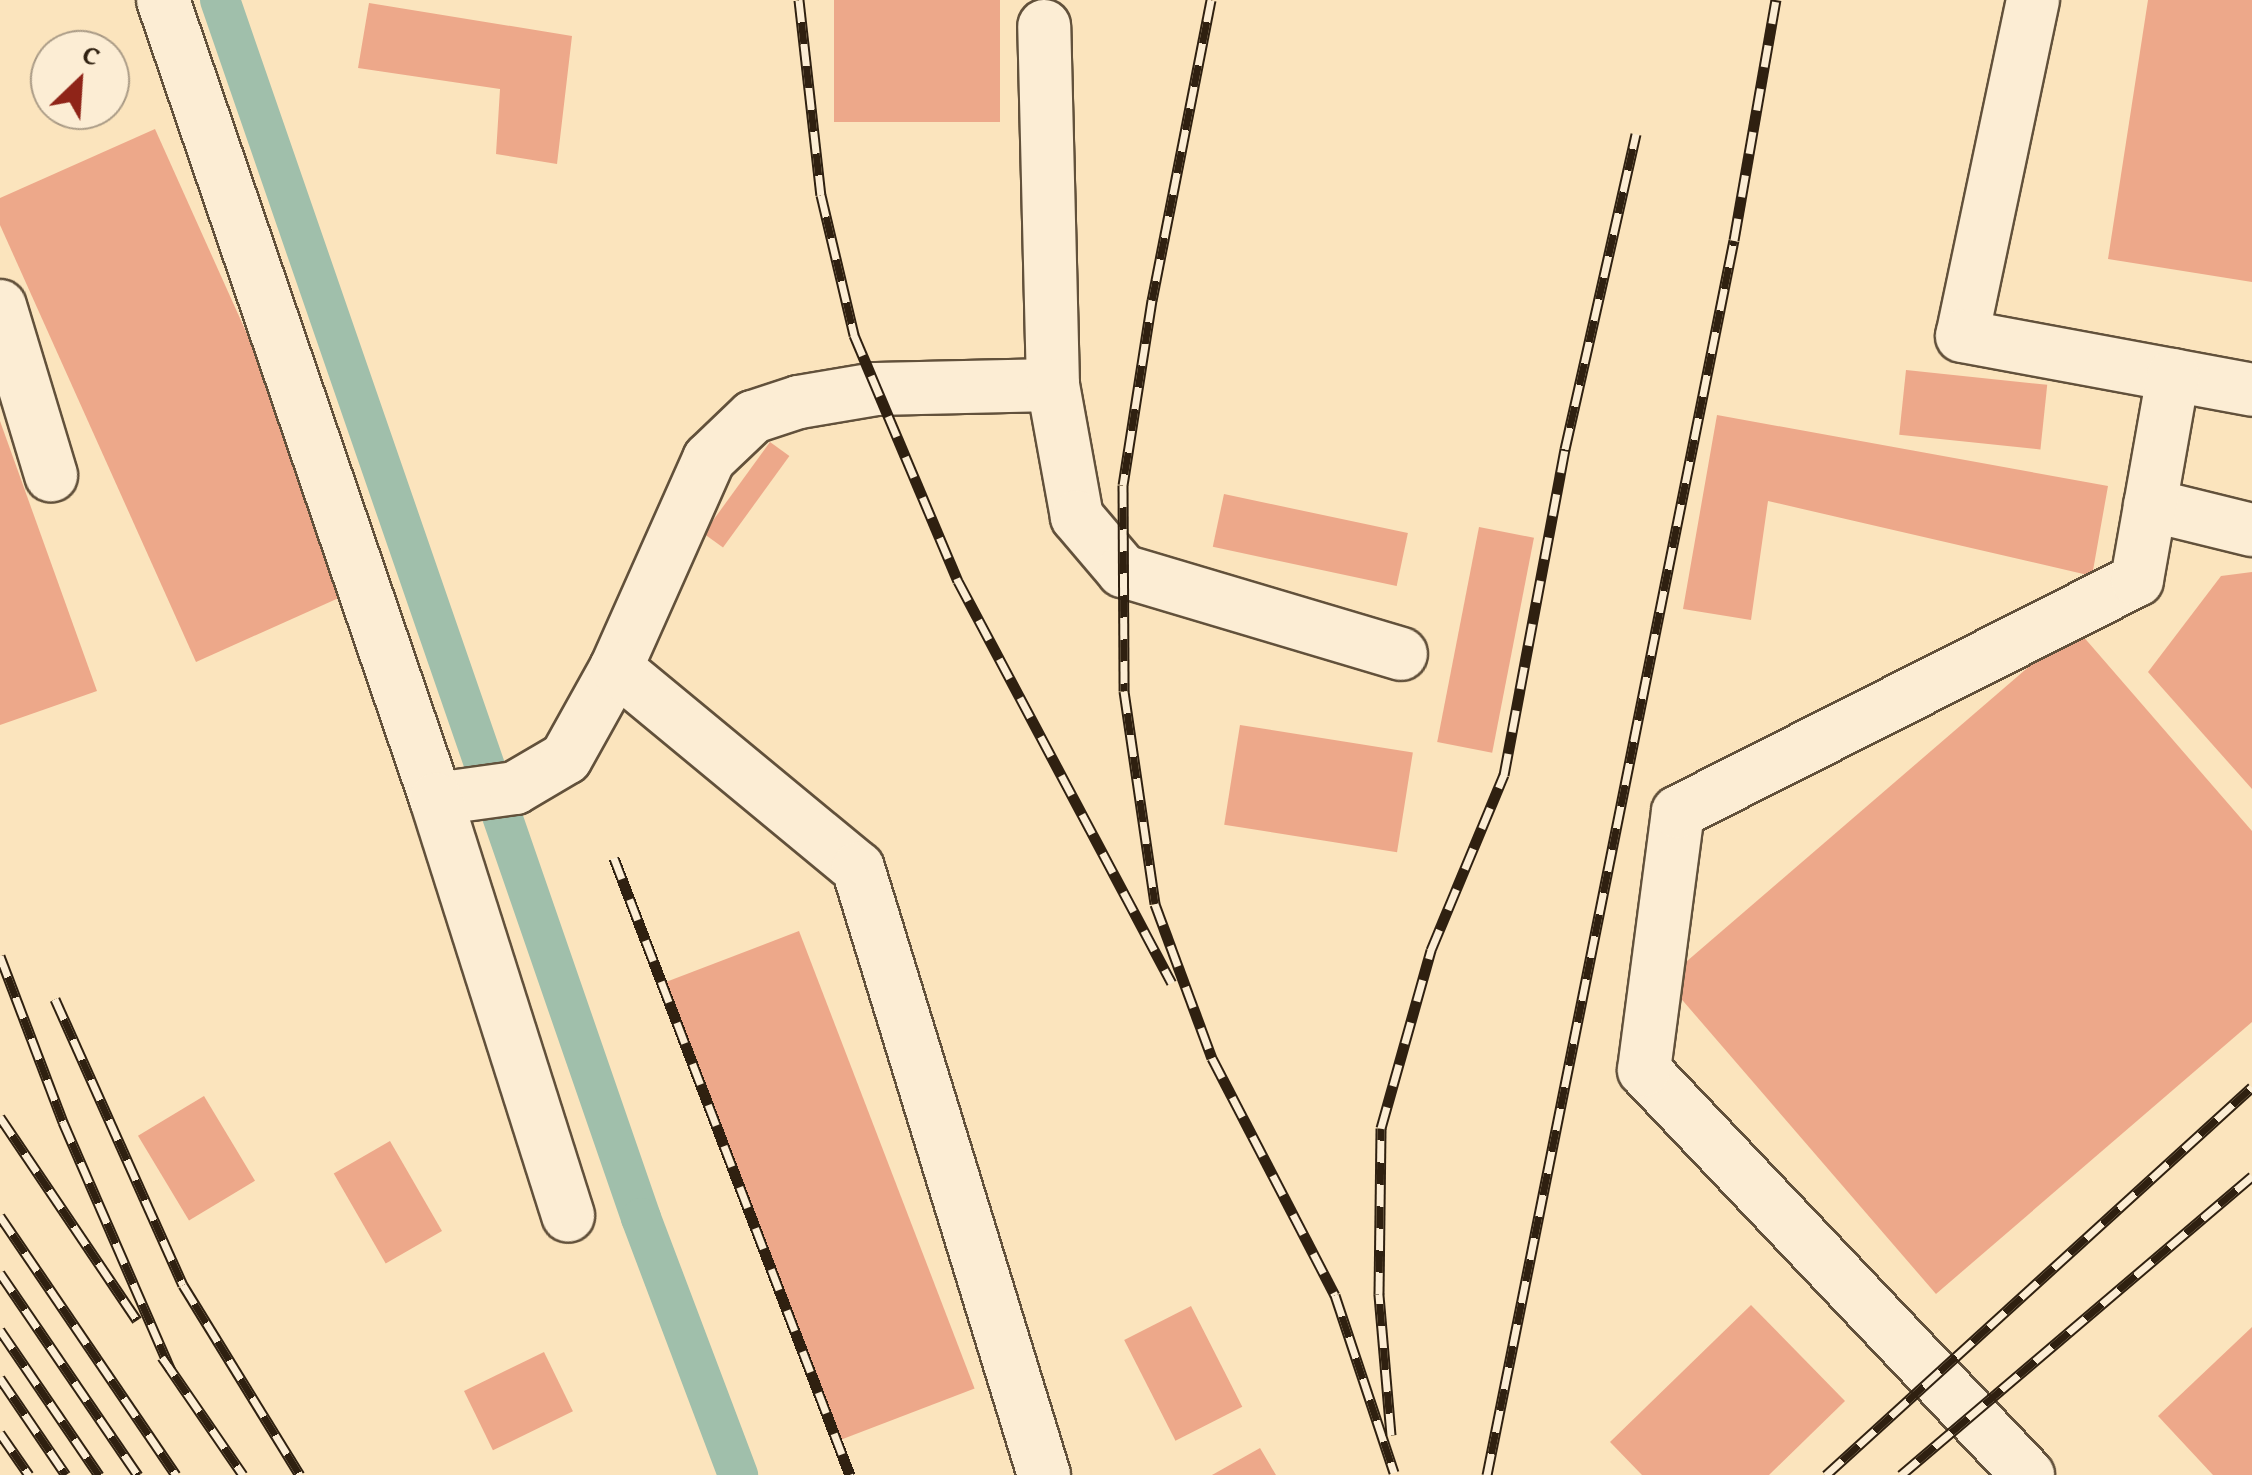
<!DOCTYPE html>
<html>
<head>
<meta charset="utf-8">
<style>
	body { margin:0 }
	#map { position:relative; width:2252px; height:1475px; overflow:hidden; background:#fbe4bd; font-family:"Gentium Book Plus",serif }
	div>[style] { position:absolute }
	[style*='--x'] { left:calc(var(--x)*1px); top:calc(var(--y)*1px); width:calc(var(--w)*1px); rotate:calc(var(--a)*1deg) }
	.canal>* { height:40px; margin:-20px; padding:0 20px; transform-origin:20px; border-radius:20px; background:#a0bfab }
	.building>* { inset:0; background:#eda88a; transform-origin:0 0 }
	.roads { filter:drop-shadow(2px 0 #62513b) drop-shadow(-2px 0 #62513b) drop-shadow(0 2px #62513b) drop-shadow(0 -2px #62513b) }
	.minor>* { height:52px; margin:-26px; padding:0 26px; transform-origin:26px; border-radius:26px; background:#fcedd4 }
	.rail>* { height:11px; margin-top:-5.5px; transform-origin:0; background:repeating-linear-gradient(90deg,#fcedd4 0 22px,#2f2010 0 44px); box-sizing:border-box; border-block:2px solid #2f2010 }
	span { translate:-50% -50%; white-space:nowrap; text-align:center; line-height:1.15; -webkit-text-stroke:8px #fcedd4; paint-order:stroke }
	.north { position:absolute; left:30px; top:30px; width:100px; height:100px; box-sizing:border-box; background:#fcedd4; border:2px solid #aa9b86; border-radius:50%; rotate:25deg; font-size:28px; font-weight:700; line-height:40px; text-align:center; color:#2f2010 }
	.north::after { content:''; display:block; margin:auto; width:35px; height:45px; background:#8f2418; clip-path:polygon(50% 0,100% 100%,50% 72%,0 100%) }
</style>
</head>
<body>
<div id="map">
	<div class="canal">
		<div style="--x:220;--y:0;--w:1289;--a:70.93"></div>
		<div style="--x:641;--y:1218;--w:275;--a:69.3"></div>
	</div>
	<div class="building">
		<div style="left:834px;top:0;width:166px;height:122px"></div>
		<div style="clip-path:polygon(2148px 0,2252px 0,2252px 282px,2108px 259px)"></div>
		<div style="clip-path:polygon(369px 3px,572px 36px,557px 164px,496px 154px,500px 89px,358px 68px)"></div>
		<div style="clip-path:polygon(155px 129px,361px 588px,196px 662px,0 225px,0 198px)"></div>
		<div style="left:1906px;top:370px;width:142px;height:65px;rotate:6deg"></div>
		<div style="clip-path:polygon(1717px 415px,2108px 486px,2092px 576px,1768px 501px,1751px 620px,1683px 609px)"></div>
		<div style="clip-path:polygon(0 421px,97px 691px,0 725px)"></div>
		<div style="left:770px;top:442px;width:24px;height:113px;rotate:36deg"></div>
		<div style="left:1224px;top:494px;width:188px;height:54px;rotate:12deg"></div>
		<div style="left:1479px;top:527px;width:56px;height:219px;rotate:11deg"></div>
		<div style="clip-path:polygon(2252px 572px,2252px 789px,2148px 672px,2221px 576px)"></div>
		<div style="clip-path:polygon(2075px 627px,2252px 831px,2252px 1022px,1936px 1294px,1665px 980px)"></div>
		<div style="left:1240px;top:725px;width:175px;height:101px;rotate:9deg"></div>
		<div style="left:799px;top:931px;width:490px;height:144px;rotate:69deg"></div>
		<div style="left:204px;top:1096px;width:99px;height:77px;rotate:59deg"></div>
		<div style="left:390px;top:1141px;width:104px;height:65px;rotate:60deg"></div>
		<div style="clip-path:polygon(1751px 1305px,1845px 1401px,1769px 1475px,1642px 1475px,1610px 1442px)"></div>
		<div style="left:1191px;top:1306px;width:113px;height:75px;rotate:63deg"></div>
		<div style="clip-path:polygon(2252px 1327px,2252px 1475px,2213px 1475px,2158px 1416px)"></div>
		<div style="left:544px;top:1352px;width:66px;height:89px;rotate:64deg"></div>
		<div style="clip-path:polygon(1260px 1448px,1276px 1475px,1212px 1475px)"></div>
	</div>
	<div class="roads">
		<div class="minor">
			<div style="--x:163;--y:0;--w:844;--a:71.14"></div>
			<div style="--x:436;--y:799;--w:80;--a:-7.9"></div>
			<div style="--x:515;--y:788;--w:59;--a:-30.5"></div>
			<div style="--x:566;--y:758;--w:103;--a:-60.9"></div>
			<div style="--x:616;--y:668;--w:229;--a:-66"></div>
			<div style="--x:709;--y:459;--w:61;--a:-43.7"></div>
			<div style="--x:753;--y:417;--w:48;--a:-18.1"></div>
			<div style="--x:799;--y:402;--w:78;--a:-9.6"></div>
			<div style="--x:876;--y:389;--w:177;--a:-1.3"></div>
			<div style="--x:1053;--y:385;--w:359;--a:-91.4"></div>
			<div style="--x:2033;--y:0;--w:343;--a:101.9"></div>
			<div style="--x:1962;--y:336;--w:295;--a:10.5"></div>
			<div style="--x:0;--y:306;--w:177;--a:73.2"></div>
			<div style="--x:1053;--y:385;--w:134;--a:79.7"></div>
			<div style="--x:1077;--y:517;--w:71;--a:49.6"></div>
			<div style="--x:1123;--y:571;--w:290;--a:16.6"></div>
			<div style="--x:2150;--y:505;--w:105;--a:13.8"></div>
			<div style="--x:616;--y:668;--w:314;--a:39.6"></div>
			<div style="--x:858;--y:868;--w:635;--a:72.96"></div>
			<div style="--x:436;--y:799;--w:437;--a:72.4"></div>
			<div style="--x:2028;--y:1475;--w:558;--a:-133.48"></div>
			<div style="--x:1644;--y:1070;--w:260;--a:-82.5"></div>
			<div style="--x:1678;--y:812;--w:514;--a:-26.81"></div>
			<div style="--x:2137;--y:580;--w:208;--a:-80"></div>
		</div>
	</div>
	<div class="rail">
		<div style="--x:799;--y:0;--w:196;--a:83.6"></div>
		<div style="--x:821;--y:195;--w:144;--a:76.7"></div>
		<div style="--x:854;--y:335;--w:267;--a:67.1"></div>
		<div style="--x:958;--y:581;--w:455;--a:62"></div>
		<div style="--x:1211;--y:0;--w:306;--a:101.1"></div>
		<div style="--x:1152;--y:300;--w:187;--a:98.9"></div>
		<div style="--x:1123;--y:485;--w:206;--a:89.7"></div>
		<div style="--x:1124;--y:691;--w:215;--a:81.7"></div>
		<div style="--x:1155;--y:904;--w:164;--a:69.7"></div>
		<div style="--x:1212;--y:1058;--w:267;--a:62.6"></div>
		<div style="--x:1335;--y:1295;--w:187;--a:71.6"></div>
		<div style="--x:614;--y:858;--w:661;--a:69.07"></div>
		<div style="--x:0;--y:956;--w:178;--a:69.2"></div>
		<div style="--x:63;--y:1122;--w:270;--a:66.5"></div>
		<div style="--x:55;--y:999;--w:313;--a:65.9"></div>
		<div style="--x:183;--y:1285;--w:223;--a:58.4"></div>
		<div style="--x:0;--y:1117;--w:245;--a:56"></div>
		<div style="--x:0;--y:1216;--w:313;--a:55.8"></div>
		<div style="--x:0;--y:1273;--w:245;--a:55.7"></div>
		<div style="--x:0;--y:1330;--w:176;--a:55.7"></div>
		<div style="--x:162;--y:1357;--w:143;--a:55.5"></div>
		<div style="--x:0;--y:1378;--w:117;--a:55.8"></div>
		<div style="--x:0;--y:1433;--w:51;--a:55.4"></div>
		<div style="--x:1391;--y:1435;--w:142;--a:-94.9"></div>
		<div style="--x:1379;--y:1294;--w:166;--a:-89.3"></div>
		<div style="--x:1381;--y:1128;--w:185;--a:-74.3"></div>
		<div style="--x:1431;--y:950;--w:190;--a:-67.4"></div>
		<div style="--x:1504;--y:775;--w:332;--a:-79.4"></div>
		<div style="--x:1565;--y:449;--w:323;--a:-77.3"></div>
		<div style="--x:1487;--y:1475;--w:1259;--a:-78.69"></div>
		<div style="--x:1734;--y:240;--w:244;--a:-80.1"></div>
		<div style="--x:1826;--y:1475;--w:576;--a:-42.33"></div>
		<div style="--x:1901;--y:1475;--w:461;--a:-40.4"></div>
	</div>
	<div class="north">С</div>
</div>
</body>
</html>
